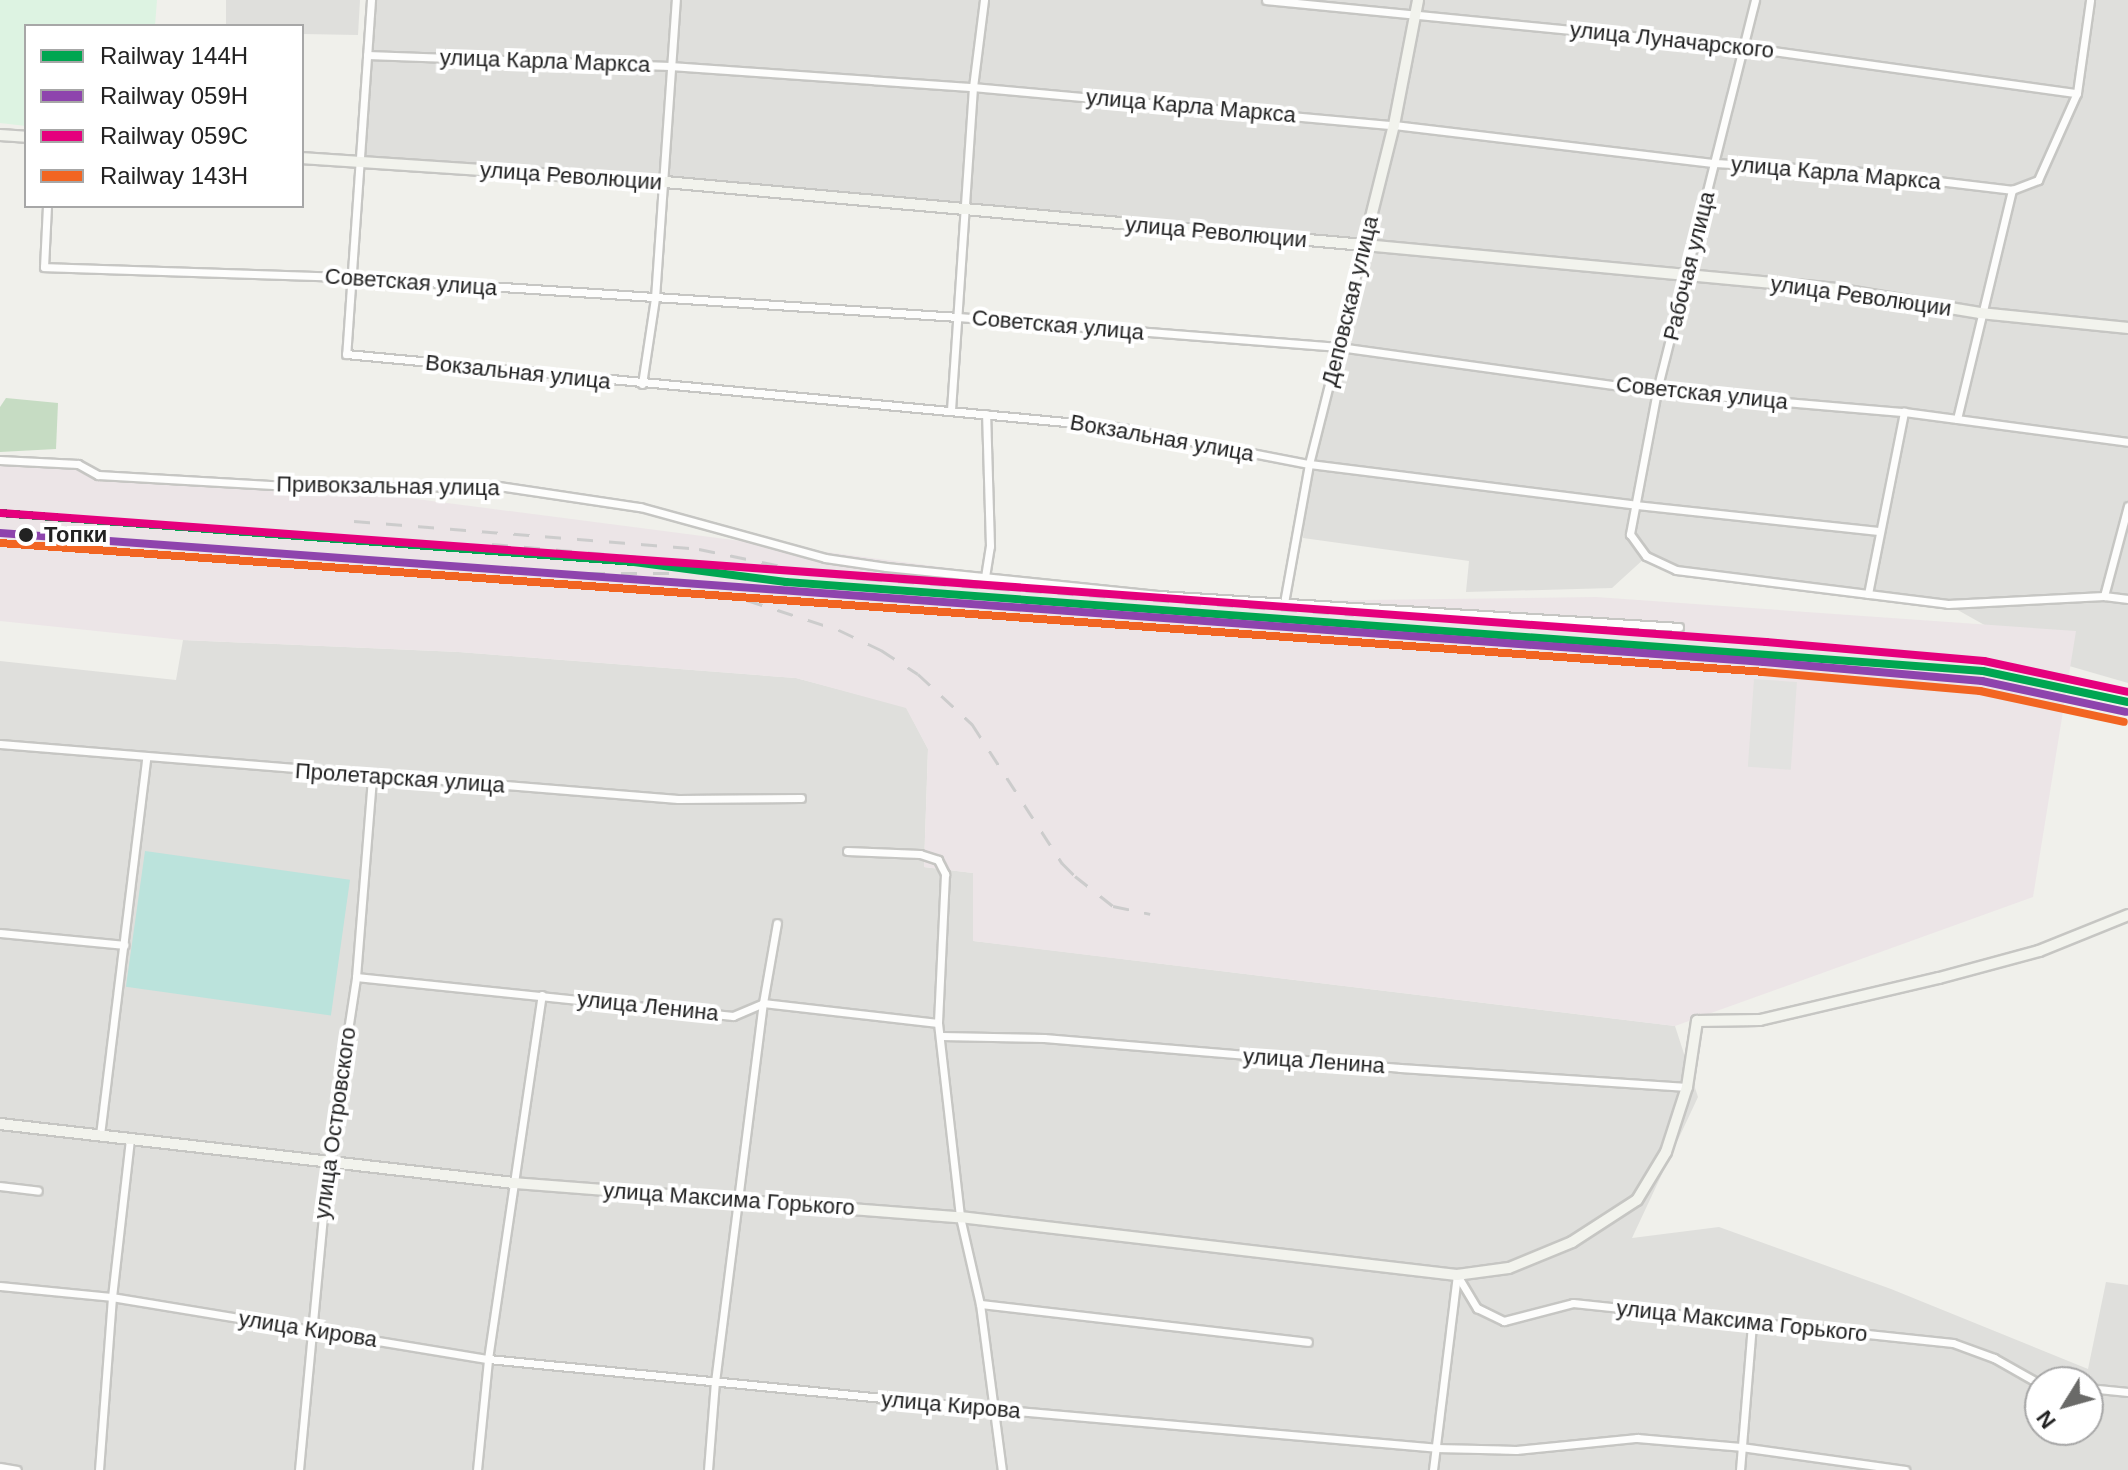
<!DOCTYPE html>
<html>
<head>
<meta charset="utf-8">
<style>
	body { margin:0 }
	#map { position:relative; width:2128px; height:1470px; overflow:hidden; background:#f0f0eb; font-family:Helvetica,sans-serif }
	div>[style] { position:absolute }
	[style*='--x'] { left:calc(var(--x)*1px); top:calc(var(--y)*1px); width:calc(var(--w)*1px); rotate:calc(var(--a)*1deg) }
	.residential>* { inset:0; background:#dfdfdc }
	.industrial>* { inset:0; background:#ece5e7 }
	.forest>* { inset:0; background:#c6dcc3 }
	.park>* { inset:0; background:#ddf3e2 }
	.pitch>* { inset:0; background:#bbe3dc; transform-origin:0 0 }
	.parking>* { inset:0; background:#e2e2e0; transform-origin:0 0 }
	.roads { filter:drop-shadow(2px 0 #c6c6c3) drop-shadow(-2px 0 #c6c6c3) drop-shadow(0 2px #c6c6c3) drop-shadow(0 -2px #c6c6c3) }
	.street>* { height:7px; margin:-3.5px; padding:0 3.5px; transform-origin:3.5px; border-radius:3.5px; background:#fdfdfc }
	.secondary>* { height:10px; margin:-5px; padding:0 5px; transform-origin:5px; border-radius:5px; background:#f2f3ed }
	.rail>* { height:3px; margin-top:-1.5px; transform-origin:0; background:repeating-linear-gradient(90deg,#ccc 0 16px,transparent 0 32px) }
	.rail-1>* { height:8px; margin:-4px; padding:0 4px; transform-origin:4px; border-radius:4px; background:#00a651 }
	.rail-2>* { height:8px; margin:-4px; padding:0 4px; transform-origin:4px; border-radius:4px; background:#8e44ad }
	.rail-3>* { height:8px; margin:-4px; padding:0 4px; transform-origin:4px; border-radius:4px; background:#e5007d }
	.rail-4>* { height:8px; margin:-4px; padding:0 4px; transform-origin:4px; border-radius:4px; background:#f26522 }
	.dots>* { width:22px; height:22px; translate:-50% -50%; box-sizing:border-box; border:4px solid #fff; border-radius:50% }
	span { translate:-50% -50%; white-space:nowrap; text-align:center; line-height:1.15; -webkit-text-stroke:8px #fff; paint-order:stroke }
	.street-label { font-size:22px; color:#222 }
	.stop-label { font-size:22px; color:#222; font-weight:700 }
	.left { translate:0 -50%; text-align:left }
	.legend { position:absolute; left:24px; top:24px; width:280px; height:184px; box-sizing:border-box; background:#fff; border:2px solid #a7a7a7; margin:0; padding:10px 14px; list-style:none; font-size:24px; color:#222 }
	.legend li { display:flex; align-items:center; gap:16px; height:40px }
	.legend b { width:40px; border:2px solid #a7a7a7 }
	.north { position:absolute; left:2024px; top:1366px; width:80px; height:80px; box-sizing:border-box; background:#fff; border:2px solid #a7a7a7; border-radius:50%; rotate:233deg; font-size:22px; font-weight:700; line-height:32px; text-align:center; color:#222 }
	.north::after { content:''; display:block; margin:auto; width:28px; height:36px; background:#6a6a68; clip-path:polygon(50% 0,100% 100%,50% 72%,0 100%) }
</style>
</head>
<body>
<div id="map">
	<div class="residential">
		<div style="clip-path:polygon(226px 0,360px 0,358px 35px,302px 34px,302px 26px,226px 26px)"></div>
		<div style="clip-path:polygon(371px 0,2128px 0,2128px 683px,2045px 659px,1947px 604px,1676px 570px,1646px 557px,1612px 588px,1466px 592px,1469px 561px,1303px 538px,1309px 464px,1364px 245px,360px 161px)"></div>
		<div style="clip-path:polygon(evenodd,183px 640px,459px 652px,796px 678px,906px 707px,928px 749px,924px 867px,973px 873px,974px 941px,1675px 1026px,1698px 1097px,1632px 1238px,1719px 1227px,1891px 1289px,2088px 1369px,2106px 1282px,2128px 1285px,2128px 1470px,0 1470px,0 661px,176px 680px,183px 640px,2040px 1382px,2088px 1382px,2088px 1430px,2040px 1430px,2040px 1382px)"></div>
	</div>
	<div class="industrial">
		<div style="clip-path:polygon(0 462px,339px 489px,1158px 595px,1284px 601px,1596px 597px,2076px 631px,2033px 897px,1675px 1026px,973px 941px,973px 873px,924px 867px,928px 749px,906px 708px,796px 678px,459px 652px,183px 640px,0 621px)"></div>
	</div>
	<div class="forest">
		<div style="clip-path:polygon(6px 398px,58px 403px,56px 449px,0 452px,0 407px)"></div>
	</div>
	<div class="park">
		<div style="clip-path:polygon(0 0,157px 0,155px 26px,26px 26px,26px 126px,0 123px)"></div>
	</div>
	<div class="pitch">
		<div style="left:145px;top:851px;width:207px;height:137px;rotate:8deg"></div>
	</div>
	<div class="parking">
		<div style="left:1754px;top:679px;width:43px;height:88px;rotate:4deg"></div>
	</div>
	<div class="roads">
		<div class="street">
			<div style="--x:371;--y:0;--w:355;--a:94"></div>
			<div style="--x:346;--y:354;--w:775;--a:5.4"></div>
			<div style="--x:1118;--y:427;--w:195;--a:11"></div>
			<div style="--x:1309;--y:464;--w:330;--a:7.1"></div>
			<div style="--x:1636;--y:505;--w:245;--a:6.1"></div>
			<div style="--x:1266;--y:0;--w:480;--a:5.6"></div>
			<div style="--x:1744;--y:47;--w:336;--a:7.9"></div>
			<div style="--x:1755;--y:0;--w:403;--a:104.1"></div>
			<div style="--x:1657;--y:391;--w:146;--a:100.7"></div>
			<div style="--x:1630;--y:534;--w:27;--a:54"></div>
			<div style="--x:1646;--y:556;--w:33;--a:25"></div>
			<div style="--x:1676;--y:570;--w:274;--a:7.1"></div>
			<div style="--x:1948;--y:604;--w:156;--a:-2.9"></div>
			<div style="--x:2104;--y:596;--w:24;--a:7"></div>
			<div style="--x:367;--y:55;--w:303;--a:2.1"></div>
			<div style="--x:670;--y:66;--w:304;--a:4"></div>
			<div style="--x:973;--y:87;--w:423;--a:5.2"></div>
			<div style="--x:1394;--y:125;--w:323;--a:6.8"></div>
			<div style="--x:1715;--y:163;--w:147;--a:3.5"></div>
			<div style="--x:1862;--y:172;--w:151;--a:6.8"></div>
			<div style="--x:47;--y:206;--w:61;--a:92.8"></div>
			<div style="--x:44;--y:267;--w:306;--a:1.9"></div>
			<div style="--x:350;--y:277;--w:609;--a:3.76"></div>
			<div style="--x:958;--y:317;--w:382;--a:4.5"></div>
			<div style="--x:1339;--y:347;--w:321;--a:7.9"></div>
			<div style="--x:1657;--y:391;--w:248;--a:4.9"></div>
			<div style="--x:1904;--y:412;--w:226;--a:7.6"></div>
			<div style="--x:642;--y:384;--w:87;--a:-81.4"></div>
			<div style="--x:655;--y:298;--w:299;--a:-86"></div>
			<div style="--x:951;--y:410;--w:324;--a:-86.1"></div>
			<div style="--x:973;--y:87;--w:88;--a:-82.8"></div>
			<div style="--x:1957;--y:419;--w:236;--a:-76.5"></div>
			<div style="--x:2012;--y:190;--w:28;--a:-21"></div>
			<div style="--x:2038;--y:180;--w:95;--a:-65.9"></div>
			<div style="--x:2077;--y:93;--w:94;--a:-82"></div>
			<div style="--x:0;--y:460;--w:78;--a:2.9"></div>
			<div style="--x:78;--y:464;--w:23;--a:29"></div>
			<div style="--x:98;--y:475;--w:241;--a:3.3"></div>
			<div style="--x:339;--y:489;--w:153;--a:-1.5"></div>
			<div style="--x:492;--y:485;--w:150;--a:8.5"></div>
			<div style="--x:640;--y:507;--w:192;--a:15.4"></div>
			<div style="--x:825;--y:558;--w:62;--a:8.4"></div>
			<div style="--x:886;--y:567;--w:273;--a:5.9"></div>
			<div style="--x:1158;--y:595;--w:522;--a:3.51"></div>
			<div style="--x:985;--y:577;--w:31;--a:-81"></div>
			<div style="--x:990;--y:546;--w:132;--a:-91.7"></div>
			<div style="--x:1868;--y:594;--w:186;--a:-78.8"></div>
			<div style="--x:2104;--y:596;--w:93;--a:-75.1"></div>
			<div style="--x:1284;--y:603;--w:141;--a:-79.8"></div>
			<div style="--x:1309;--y:464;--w:226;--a:-75.9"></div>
			<div style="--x:0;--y:744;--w:680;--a:4.64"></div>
			<div style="--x:678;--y:799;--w:123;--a:-0.5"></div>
			<div style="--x:847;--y:851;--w:73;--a:2.4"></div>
			<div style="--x:920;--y:854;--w:19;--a:18"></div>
			<div style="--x:938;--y:860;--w:16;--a:63"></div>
			<div style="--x:945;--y:874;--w:149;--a:92.7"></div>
			<div style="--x:938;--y:1023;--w:195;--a:83.5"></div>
			<div style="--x:960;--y:1217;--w:89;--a:77.1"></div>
			<div style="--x:980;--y:1304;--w:167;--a:82.5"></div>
			<div style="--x:0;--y:933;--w:125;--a:5.5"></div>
			<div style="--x:356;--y:977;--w:379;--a:5.9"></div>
			<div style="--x:733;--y:1016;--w:33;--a:-23"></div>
			<div style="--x:763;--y:1003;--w:176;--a:6.5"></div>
			<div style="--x:941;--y:1036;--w:103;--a:1.1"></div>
			<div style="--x:1044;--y:1038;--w:357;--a:4.8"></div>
			<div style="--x:1400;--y:1068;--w:288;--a:3.8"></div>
			<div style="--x:100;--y:1135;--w:379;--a:-83"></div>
			<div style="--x:0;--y:1186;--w:38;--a:7"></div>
			<div style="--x:1457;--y:1275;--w:39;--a:59"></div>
			<div style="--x:1477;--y:1308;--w:30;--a:26"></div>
			<div style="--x:1504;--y:1321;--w:71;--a:-14.6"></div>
			<div style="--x:1573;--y:1303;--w:382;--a:6"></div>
			<div style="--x:1953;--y:1343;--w:44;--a:20.1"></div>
			<div style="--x:1994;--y:1358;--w:53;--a:29.5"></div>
			<div style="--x:0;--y:1286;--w:113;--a:5.6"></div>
			<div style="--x:112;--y:1297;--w:381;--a:9.4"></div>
			<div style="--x:488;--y:1359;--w:508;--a:5.64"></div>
			<div style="--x:994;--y:1409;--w:444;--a:5"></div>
			<div style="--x:1436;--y:1448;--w:80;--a:1.4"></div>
			<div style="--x:1516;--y:1450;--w:122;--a:-5.7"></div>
			<div style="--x:1637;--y:1438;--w:104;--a:4.9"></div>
			<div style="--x:1741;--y:1447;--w:166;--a:8"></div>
			<div style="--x:980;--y:1304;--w:330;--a:6.6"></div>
			<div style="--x:2088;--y:1388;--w:40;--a:5.7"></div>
			<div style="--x:0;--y:1467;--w:17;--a:10"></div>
			<div style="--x:99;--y:1470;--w:173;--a:-85.7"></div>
			<div style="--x:112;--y:1297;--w:159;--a:-83.5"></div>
			<div style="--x:299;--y:1470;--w:310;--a:-84.6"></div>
			<div style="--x:328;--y:1161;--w:186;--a:-81.3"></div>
			<div style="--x:356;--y:977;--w:202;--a:-85.4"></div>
			<div style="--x:477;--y:1470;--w:112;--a:-84.3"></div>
			<div style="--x:488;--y:1359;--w:368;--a:-81.6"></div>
			<div style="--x:708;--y:1470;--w:88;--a:-85.5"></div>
			<div style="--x:715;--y:1382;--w:382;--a:-82.8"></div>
			<div style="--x:763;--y:1003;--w:81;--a:-80.1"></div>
			<div style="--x:1433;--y:1470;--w:196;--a:-83"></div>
			<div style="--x:1740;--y:1470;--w:147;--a:-85.3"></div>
		</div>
		<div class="secondary">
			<div style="--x:0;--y:135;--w:26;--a:4"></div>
			<div style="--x:302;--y:158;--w:364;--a:3.8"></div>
			<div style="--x:665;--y:182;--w:702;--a:5.15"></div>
			<div style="--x:1364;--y:245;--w:473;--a:5.3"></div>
			<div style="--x:1835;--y:289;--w:147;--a:9.4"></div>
			<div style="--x:1980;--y:313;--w:149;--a:5.8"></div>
			<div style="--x:1364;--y:245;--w:124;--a:-76"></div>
			<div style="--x:1394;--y:125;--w:127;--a:-79.1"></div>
			<div style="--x:0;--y:1124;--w:517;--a:6.55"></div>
			<div style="--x:514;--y:1183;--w:447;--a:4.4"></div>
			<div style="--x:960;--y:1217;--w:500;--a:6.66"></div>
			<div style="--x:1457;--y:1275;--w:52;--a:-7.7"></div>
			<div style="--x:1509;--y:1268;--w:68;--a:-22.4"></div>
			<div style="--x:1572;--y:1242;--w:77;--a:-32.9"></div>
			<div style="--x:1637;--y:1200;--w:56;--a:-58.9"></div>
			<div style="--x:1666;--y:1152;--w:68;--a:-72.1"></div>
			<div style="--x:1687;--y:1087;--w:67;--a:-81.4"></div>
			<div style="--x:1697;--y:1021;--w:63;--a:-0.9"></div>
			<div style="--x:1760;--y:1020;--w:184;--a:-13.2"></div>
			<div style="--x:1939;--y:978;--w:104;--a:-15.1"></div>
			<div style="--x:2039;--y:951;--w:96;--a:-22"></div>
		</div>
	</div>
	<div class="rail">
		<div style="--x:354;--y:521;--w:346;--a:4.6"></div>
		<div style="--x:699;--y:549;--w:128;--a:11.7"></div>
		<div style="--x:824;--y:575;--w:42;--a:5.4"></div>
		<div style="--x:866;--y:579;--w:489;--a:4.2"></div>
		<div style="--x:0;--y:533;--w:558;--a:4.11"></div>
		<div style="--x:557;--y:573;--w:114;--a:0"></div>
		<div style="--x:492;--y:544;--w:161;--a:5"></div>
		<div style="--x:652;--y:558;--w:84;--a:11"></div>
		<div style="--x:747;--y:600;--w:97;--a:18.1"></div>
		<div style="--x:839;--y:630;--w:47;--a:25.5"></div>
		<div style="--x:881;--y:650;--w:44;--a:33"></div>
		<div style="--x:918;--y:674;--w:74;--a:42.8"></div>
		<div style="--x:972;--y:724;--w:166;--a:57.1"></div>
		<div style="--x:1062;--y:863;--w:18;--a:45"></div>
		<div style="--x:1075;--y:876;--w:48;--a:38.3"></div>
		<div style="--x:1113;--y:906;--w:38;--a:12"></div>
		<div style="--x:1658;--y:647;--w:100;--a:8"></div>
		<div style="--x:1757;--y:661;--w:232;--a:4.9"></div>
		<div style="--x:1988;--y:681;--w:144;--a:12.9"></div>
	</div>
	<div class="rail-1">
		<div style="--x:0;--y:513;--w:636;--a:4.42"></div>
		<div style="--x:634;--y:562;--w:153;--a:7.5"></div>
		<div style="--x:786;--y:582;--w:1200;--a:4.25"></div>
		<div style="--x:1983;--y:671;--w:148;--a:12.1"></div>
	</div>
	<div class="rail-2">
		<div style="--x:0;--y:533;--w:1769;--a:4.18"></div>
		<div style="--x:1764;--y:662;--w:219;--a:5"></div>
		<div style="--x:1982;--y:681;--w:147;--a:12.1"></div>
	</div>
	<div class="rail-3">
		<div style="--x:1;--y:513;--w:1770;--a:4.18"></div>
		<div style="--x:1766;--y:642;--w:219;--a:5"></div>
		<div style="--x:1984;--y:661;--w:147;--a:12.1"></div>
	</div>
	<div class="rail-4">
		<div style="--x:0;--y:543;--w:1768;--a:4.18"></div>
		<div style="--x:1763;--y:672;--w:218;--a:5"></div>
		<div style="--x:1980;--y:691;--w:147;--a:12.1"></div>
	</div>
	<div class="dots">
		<div style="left:26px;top:535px;background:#222"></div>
	</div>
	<div class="street-label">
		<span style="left:1672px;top:40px;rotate:6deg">улица Луначарского</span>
		<span style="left:545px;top:61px;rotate:2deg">улица Карла Маркса</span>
		<span style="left:1191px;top:106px;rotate:5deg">улица Карла Маркса</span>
		<span style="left:1836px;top:173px;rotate:5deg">улица Карла Маркса</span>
		<span style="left:571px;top:176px;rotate:4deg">улица Революции</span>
		<span style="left:1216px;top:232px;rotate:5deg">улица Революции</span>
		<span style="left:1689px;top:266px;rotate:-76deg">Рабочая улица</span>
		<span style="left:411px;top:282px;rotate:4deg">Советская улица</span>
		<span style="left:1861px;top:296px;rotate:8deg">улица Революции</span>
		<span style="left:1350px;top:301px;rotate:-76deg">Деповская улица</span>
		<span style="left:1058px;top:325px;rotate:5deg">Советская улица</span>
		<span style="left:518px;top:372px;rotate:6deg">Вокзальная улица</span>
		<span style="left:1702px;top:393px;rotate:6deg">Советская улица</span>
		<span style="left:1162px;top:438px;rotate:10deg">Вокзальная улица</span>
		<span style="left:388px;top:486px;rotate:1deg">Привокзальная улица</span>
		<span style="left:400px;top:778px;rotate:4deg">Пролетарская улица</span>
		<span style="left:648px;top:1006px;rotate:6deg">улица Ленина</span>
		<span style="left:1314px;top:1061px;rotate:4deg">улица Ленина</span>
		<span style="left:335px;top:1123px;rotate:-82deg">улица Островского</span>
		<span style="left:729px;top:1199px;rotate:4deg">улица Максима Горького</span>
		<span style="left:1742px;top:1321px;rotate:6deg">улица Максима Горького</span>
		<span style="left:308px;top:1329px;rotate:9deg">улица Кирова</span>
		<span style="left:951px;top:1405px;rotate:5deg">улица Кирова</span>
	</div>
	<div class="stop-label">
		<span class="left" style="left:44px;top:535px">Топки</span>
	</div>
	<ul class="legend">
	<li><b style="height:10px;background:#00a651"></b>Railway 144Н</li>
	<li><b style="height:10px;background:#8e44ad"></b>Railway 059Н</li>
	<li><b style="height:10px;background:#e5007d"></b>Railway 059С</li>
	<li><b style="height:10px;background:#f26522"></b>Railway 143Н</li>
	</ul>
	<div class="north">N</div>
</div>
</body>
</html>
